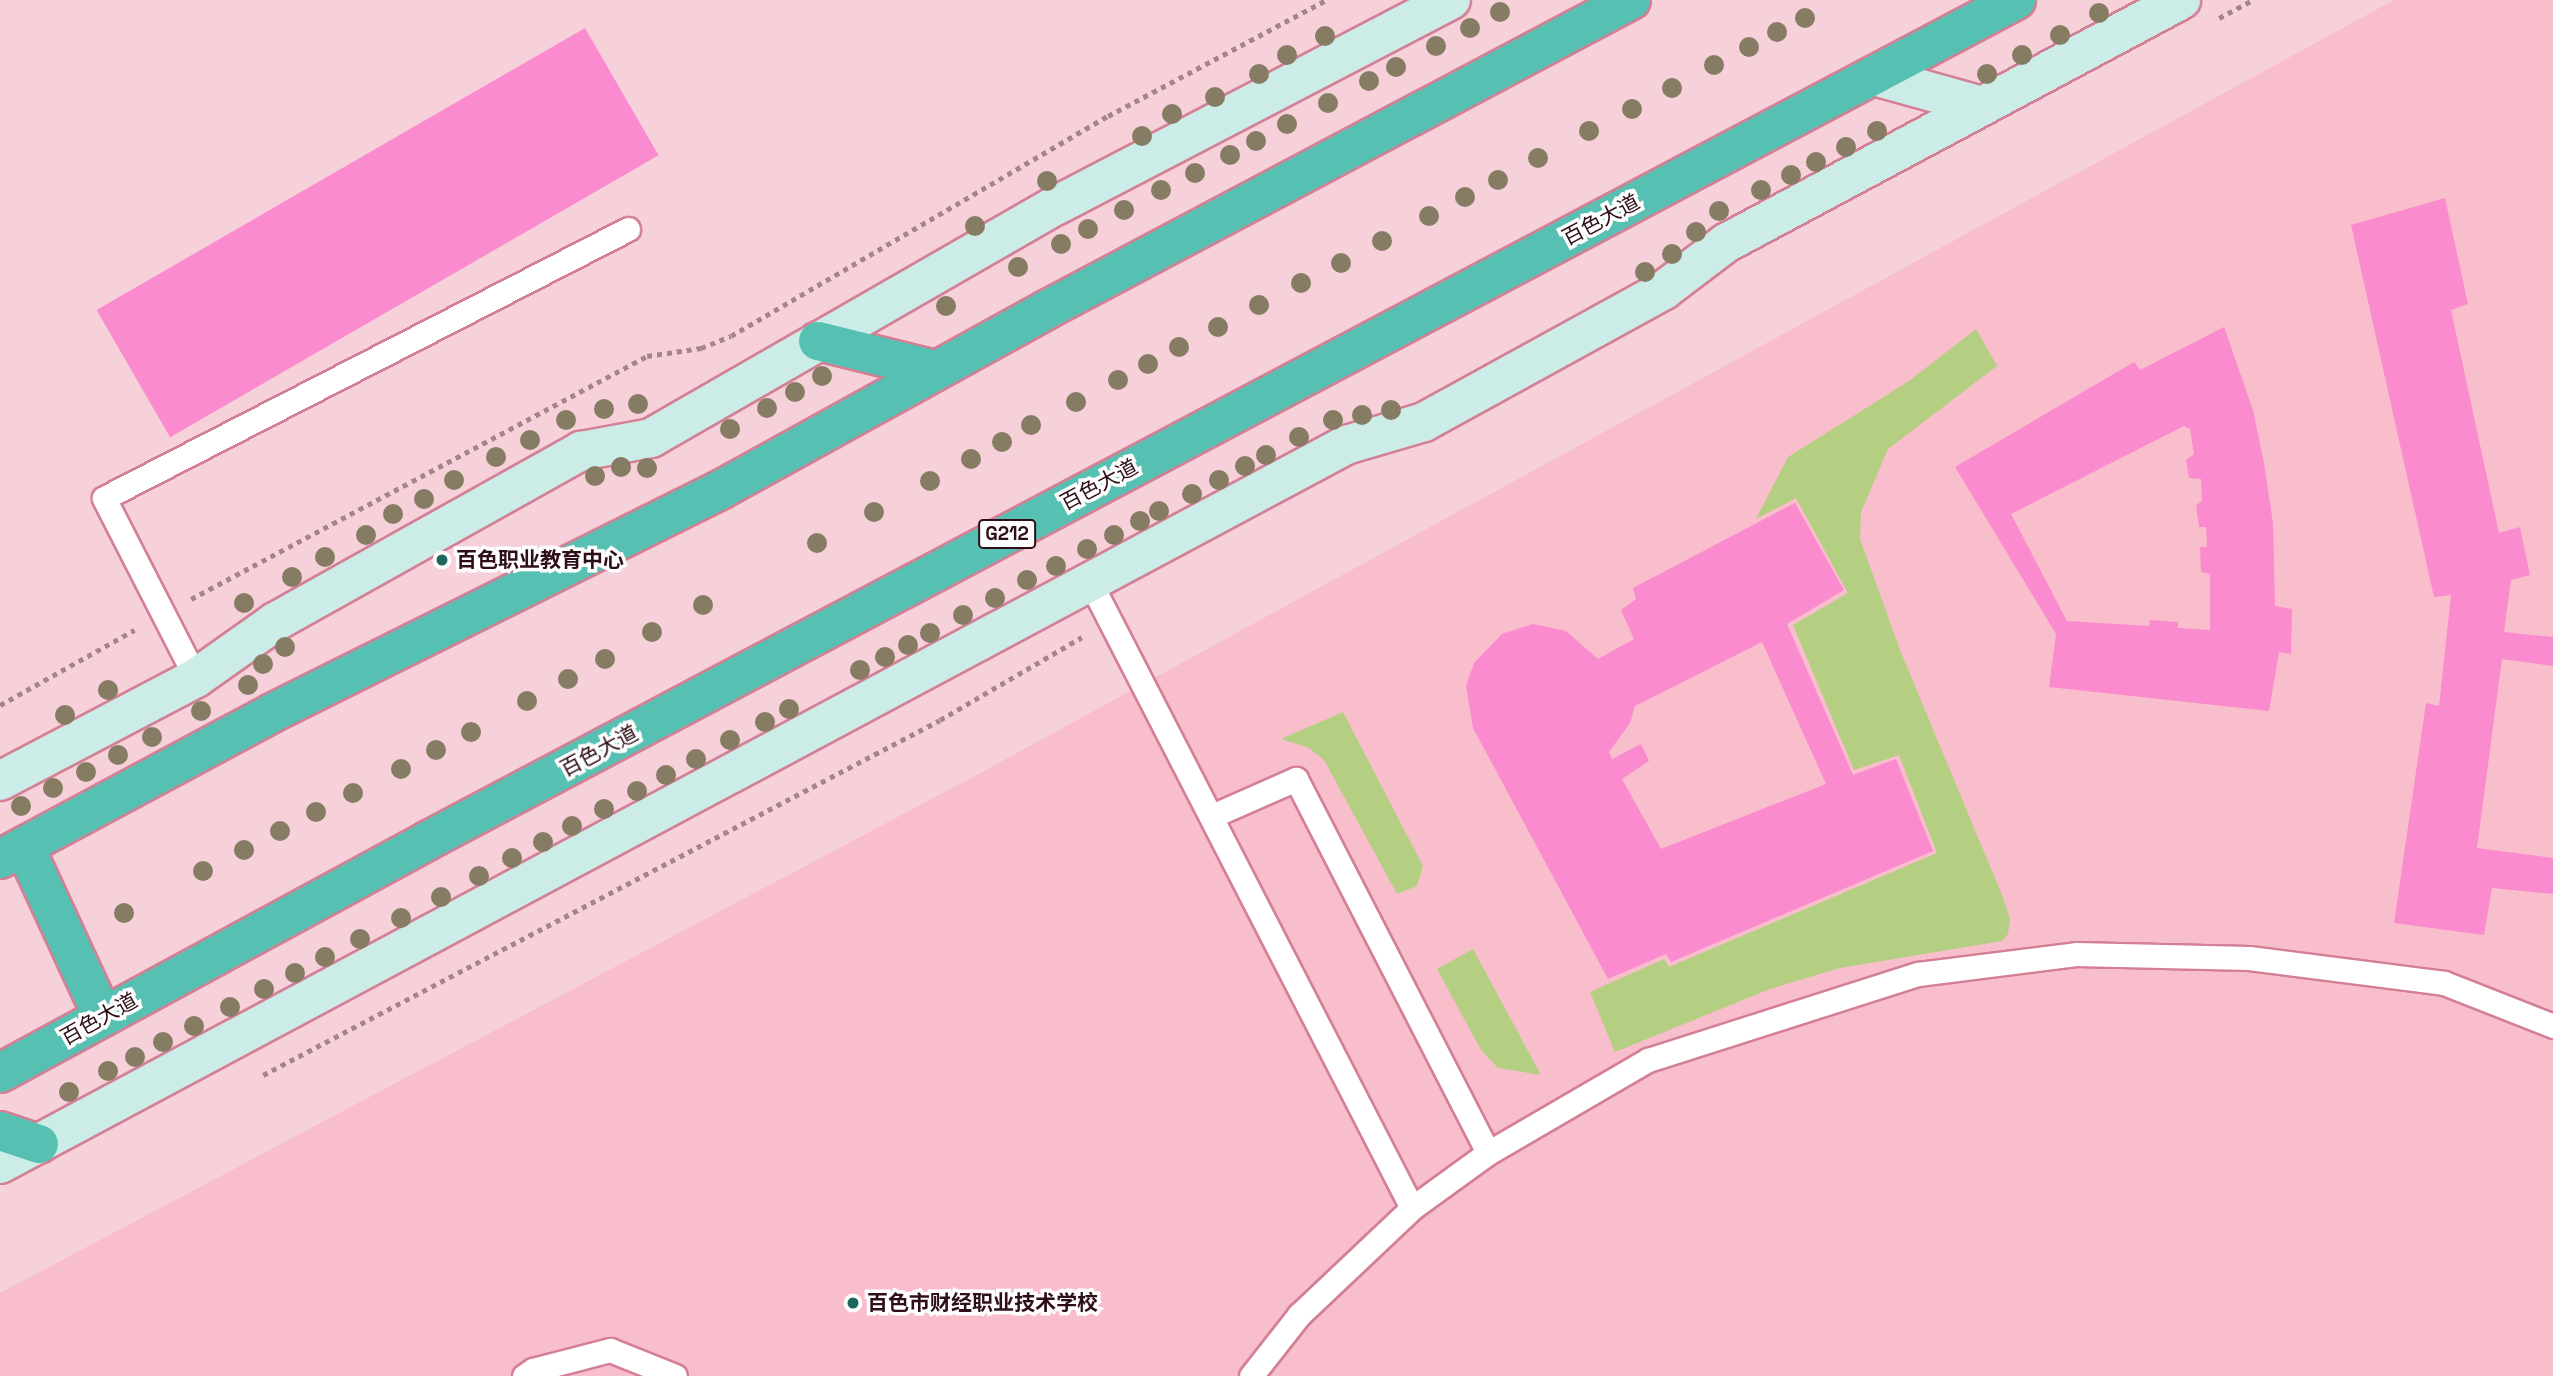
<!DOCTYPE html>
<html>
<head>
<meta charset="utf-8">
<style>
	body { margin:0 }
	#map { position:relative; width:2553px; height:1376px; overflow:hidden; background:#f6d1d9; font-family:"Space Grotesk","Noto Sans SC",sans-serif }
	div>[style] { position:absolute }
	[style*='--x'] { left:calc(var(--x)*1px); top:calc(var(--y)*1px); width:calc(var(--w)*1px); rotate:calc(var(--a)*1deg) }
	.built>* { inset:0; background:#f9becb }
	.green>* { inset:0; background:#b4ce82 }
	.building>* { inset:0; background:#fb8bcf; transform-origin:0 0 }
	.path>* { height:4.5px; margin-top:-2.25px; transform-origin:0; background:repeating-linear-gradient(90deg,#a7848d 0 5px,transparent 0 10px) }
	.roads { filter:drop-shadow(2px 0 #d37f95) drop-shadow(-2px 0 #d37f95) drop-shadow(0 2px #d37f95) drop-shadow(0 -2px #d37f95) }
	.lane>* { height:23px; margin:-11.5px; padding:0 11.5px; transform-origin:11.5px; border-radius:11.5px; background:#fff }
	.secondary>* { height:38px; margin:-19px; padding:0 19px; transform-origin:19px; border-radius:19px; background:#ccece8 }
	.highway>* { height:38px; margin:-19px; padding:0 19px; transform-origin:19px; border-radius:19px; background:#56c0b2 }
	.trees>* { width:20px; height:20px; margin:-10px; border-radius:50%; background:#857c63 }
	.dots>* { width:19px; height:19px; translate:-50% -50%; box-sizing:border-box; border:4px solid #fdfdfd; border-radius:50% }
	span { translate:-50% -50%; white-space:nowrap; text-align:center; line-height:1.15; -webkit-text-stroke:7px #fdfdfd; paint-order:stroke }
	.shield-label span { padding:2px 5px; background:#fdfdfd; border:2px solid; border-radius:5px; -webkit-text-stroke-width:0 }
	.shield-label { font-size:19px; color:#2e0f18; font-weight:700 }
	.street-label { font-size:21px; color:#2e0f18 }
	.poi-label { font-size:21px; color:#2e0f18; font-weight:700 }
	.left { translate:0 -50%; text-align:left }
</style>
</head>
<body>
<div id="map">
	<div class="built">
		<div style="clip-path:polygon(2394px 0,2553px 0,2553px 1376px,0 1376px,0 1293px,973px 777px)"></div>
	</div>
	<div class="green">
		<div style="clip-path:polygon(1976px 329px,1997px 366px,1888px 449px,1861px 512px,1860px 539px,1900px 650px,2002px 895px,2010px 919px,2008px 934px,2002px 941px,1840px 968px,1770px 989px,1615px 1052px,1590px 992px,1664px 959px,1669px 967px,1937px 853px,1899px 755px,1854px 770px,1793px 625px,1848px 593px,1796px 498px,1756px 519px,1788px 457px,1909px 381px)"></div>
		<div style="clip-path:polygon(1343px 712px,1423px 866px,1417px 886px,1397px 894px,1324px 760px,1309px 748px,1281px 739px)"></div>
		<div style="clip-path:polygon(1473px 949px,1541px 1075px,1498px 1068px,1481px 1050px,1437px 969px)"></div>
	</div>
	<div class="building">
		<div style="left:585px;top:28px;width:147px;height:564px;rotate:60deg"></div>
		<div style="clip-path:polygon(2445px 198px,2468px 304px,2451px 310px,2499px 533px,2520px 527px,2530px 575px,2511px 580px,2504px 632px,2553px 637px,2553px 666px,2502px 659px,2477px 848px,2553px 858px,2553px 894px,2492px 888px,2484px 935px,2394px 923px,2426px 703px,2439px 706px,2451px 595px,2434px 597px,2351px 225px)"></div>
		<div style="clip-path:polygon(evenodd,2224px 327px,2253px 410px,2264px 463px,2273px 523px,2275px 606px,2292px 609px,2291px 654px,2279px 652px,2269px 711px,2049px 687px,2056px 634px,1955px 467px,2134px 362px,2140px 370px,2224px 327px,2184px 426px,2190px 429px,2194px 454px,2186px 460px,2189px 478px,2201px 479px,2202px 501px,2196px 505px,2199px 527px,2206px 527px,2207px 547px,2200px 547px,2201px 572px,2210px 574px,2210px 630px,2178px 628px,2178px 622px,2150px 620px,2149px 626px,2067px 621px,2011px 514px,2184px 426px)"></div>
		<div style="clip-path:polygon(evenodd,1795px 503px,1844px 590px,1787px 624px,1853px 775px,1896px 759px,1933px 851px,1671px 962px,1666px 954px,1608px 979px,1473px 728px,1466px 686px,1474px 663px,1502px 634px,1533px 624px,1566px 631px,1598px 659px,1634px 639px,1621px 610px,1636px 599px,1633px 588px,1795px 503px,1762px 642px,1826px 784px,1661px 849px,1622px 779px,1649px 761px,1641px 744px,1612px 759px,1609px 752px,1630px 723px,1635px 706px,1762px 642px)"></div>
	</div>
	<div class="path">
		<div style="--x:2219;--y:18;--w:38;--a:-28"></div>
		<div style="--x:191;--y:599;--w:517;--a:-28.05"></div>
		<div style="--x:647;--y:356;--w:55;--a:-8.4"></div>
		<div style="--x:701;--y:348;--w:32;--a:-22"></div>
		<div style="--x:731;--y:336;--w:436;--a:-30.3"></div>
		<div style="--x:1108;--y:116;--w:247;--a:-28"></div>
		<div style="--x:0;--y:705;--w:154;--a:-29.2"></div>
		<div style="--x:263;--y:1075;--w:764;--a:-27.67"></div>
		<div style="--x:940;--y:720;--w:164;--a:-30.3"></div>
	</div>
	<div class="roads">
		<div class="lane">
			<div style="--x:1089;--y:580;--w:706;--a:62.78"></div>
			<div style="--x:196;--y:678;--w:202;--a:-117.1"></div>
			<div style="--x:104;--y:498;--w:589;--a:-27.17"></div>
			<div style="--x:1212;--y:816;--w:92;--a:-23.8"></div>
			<div style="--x:1296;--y:779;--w:420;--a:62.8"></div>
			<div style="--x:524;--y:1376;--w:11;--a:-34"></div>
			<div style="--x:533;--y:1370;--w:80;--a:-14.6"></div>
			<div style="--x:610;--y:1350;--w:70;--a:21.8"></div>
			<div style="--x:1251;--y:1376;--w:78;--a:-51.8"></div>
			<div style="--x:1299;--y:1315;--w:156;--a:-43.4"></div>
			<div style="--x:1412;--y:1208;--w:94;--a:-35.9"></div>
			<div style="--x:1488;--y:1153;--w:185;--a:-30.2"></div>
			<div style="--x:1648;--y:1060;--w:283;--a:-17.7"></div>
			<div style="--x:1918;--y:974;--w:159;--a:-7.2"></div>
			<div style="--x:2076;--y:954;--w:173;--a:1.3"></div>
			<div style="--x:2249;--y:958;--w:197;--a:7.3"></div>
			<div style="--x:2444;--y:983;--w:117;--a:21.5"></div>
		</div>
		<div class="secondary">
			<div style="--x:1874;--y:76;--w:112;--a:15.5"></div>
			<div style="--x:0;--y:781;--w:221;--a:-27.7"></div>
			<div style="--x:196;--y:678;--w:97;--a:-35.3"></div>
			<div style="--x:275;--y:622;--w:351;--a:-29.2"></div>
			<div style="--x:581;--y:451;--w:71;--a:-10.5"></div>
			<div style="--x:651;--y:438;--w:468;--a:-29.9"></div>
			<div style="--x:1057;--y:205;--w:444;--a:-27.5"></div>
			<div style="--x:0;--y:1164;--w:1526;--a:-28.11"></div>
			<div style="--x:1346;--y:445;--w:81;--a:-16.4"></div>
			<div style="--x:1424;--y:422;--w:274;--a:-28.8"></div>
			<div style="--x:1664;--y:290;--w:78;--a:-37.2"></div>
			<div style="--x:1726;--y:243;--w:516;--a:-28.11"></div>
		</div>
		<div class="highway">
			<div style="--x:818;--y:341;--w:122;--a:13.8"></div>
			<div style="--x:24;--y:846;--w:188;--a:65.2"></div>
			<div style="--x:0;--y:859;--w:309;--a:-28.2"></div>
			<div style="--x:272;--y:713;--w:503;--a:-26.46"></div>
			<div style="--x:722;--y:489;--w:370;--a:-28.9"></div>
			<div style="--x:1046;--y:310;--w:662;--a:-27.92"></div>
			<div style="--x:0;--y:1073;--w:486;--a:-28.5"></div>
			<div style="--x:427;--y:841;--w:1798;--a:-27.89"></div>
			<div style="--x:0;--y:1131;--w:41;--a:18.4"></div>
		</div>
	</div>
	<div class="trees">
		<div style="left:1500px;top:12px"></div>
		<div style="left:2099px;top:13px"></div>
		<div style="left:1805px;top:18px"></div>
		<div style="left:1470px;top:28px"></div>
		<div style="left:1777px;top:32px"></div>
		<div style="left:2060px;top:35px"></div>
		<div style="left:1325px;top:36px"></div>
		<div style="left:1436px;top:46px"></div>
		<div style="left:1749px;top:47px"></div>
		<div style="left:1287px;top:55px"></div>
		<div style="left:2022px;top:55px"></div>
		<div style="left:1714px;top:65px"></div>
		<div style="left:1396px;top:67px"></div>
		<div style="left:1259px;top:74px"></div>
		<div style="left:1987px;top:74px"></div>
		<div style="left:1369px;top:81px"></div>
		<div style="left:1672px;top:88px"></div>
		<div style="left:1215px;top:97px"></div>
		<div style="left:1328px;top:103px"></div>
		<div style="left:1632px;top:109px"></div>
		<div style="left:1172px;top:114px"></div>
		<div style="left:1287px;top:124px"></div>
		<div style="left:1589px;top:131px"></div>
		<div style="left:1877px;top:131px"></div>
		<div style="left:1142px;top:136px"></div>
		<div style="left:1256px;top:141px"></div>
		<div style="left:1846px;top:147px"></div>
		<div style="left:1230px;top:155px"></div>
		<div style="left:1538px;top:158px"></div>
		<div style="left:1816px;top:162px"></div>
		<div style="left:1195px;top:173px"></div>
		<div style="left:1791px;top:175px"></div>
		<div style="left:1498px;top:180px"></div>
		<div style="left:1047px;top:181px"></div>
		<div style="left:1161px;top:190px"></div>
		<div style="left:1761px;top:190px"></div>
		<div style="left:1465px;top:197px"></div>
		<div style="left:1124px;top:210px"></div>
		<div style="left:1719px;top:211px"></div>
		<div style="left:1429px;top:216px"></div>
		<div style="left:975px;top:226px"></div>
		<div style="left:1088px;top:229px"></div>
		<div style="left:1696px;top:232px"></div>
		<div style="left:1382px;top:241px"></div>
		<div style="left:1061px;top:244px"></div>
		<div style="left:1672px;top:254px"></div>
		<div style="left:1341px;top:263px"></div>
		<div style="left:1018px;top:267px"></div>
		<div style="left:1645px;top:272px"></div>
		<div style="left:1301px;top:283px"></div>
		<div style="left:1259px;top:305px"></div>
		<div style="left:946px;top:306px"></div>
		<div style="left:1218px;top:327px"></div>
		<div style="left:1179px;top:347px"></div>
		<div style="left:1148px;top:364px"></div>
		<div style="left:822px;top:376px"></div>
		<div style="left:1118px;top:380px"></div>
		<div style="left:795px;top:392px"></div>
		<div style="left:1076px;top:402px"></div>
		<div style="left:638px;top:404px"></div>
		<div style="left:767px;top:408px"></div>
		<div style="left:604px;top:409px"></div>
		<div style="left:1391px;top:410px"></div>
		<div style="left:1362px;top:415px"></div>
		<div style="left:566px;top:420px"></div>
		<div style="left:1333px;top:420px"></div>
		<div style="left:1031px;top:425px"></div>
		<div style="left:730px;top:429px"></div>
		<div style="left:1299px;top:437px"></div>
		<div style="left:530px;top:440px"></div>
		<div style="left:1002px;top:442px"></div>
		<div style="left:1266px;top:455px"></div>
		<div style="left:496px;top:457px"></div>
		<div style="left:971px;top:459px"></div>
		<div style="left:1245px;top:466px"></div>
		<div style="left:621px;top:467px"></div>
		<div style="left:647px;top:468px"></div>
		<div style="left:595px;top:476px"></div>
		<div style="left:454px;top:480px"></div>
		<div style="left:1219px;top:480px"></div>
		<div style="left:930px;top:481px"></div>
		<div style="left:1192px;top:494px"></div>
		<div style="left:424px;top:499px"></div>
		<div style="left:1159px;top:511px"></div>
		<div style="left:874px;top:512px"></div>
		<div style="left:393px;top:514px"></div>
		<div style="left:1140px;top:521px"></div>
		<div style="left:366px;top:535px"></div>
		<div style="left:1114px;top:535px"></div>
		<div style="left:817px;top:543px"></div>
		<div style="left:1087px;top:549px"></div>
		<div style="left:325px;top:557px"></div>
		<div style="left:1056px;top:566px"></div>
		<div style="left:292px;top:577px"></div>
		<div style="left:1027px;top:580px"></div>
		<div style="left:995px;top:598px"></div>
		<div style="left:244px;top:603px"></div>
		<div style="left:703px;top:605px"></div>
		<div style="left:963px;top:615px"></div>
		<div style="left:652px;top:632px"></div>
		<div style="left:930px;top:633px"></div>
		<div style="left:908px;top:645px"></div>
		<div style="left:285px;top:647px"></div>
		<div style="left:885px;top:657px"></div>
		<div style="left:605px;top:659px"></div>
		<div style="left:263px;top:664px"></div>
		<div style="left:860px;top:670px"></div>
		<div style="left:568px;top:679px"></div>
		<div style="left:248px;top:685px"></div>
		<div style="left:108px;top:690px"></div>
		<div style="left:527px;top:701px"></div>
		<div style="left:789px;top:709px"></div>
		<div style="left:201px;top:711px"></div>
		<div style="left:65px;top:715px"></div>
		<div style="left:765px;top:722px"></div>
		<div style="left:471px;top:732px"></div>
		<div style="left:152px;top:737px"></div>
		<div style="left:730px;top:740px"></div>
		<div style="left:436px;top:750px"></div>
		<div style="left:118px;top:755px"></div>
		<div style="left:696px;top:759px"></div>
		<div style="left:401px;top:769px"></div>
		<div style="left:86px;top:772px"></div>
		<div style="left:666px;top:775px"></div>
		<div style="left:53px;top:788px"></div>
		<div style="left:637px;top:791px"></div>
		<div style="left:353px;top:793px"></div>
		<div style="left:21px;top:806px"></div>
		<div style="left:604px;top:809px"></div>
		<div style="left:316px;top:812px"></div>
		<div style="left:572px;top:826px"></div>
		<div style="left:280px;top:831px"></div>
		<div style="left:543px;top:842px"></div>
		<div style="left:244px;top:850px"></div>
		<div style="left:512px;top:858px"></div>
		<div style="left:203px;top:871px"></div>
		<div style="left:479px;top:876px"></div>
		<div style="left:441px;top:897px"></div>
		<div style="left:124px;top:913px"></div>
		<div style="left:401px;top:918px"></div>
		<div style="left:360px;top:939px"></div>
		<div style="left:325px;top:957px"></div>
		<div style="left:295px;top:973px"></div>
		<div style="left:264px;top:989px"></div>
		<div style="left:230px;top:1007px"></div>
		<div style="left:194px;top:1026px"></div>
		<div style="left:163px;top:1042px"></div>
		<div style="left:135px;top:1057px"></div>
		<div style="left:108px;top:1071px"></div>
		<div style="left:69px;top:1092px"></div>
	</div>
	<div class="dots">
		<div style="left:442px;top:560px;background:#1d665e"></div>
		<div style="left:853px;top:1303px;background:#1d665e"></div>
	</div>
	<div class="shield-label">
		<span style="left:1007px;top:534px">G212</span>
	</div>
	<div class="street-label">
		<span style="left:1601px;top:220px;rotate:-28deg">百色大道</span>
		<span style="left:1099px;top:485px;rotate:-28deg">百色大道</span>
		<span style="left:599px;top:751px;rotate:-28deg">百色大道</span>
		<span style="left:99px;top:1019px;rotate:-29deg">百色大道</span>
	</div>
	<div class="poi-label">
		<span class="left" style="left:456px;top:560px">百色职业教育中心</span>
		<span class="left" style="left:867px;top:1303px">百色市财经职业技术学校</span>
	</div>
</div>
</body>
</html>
